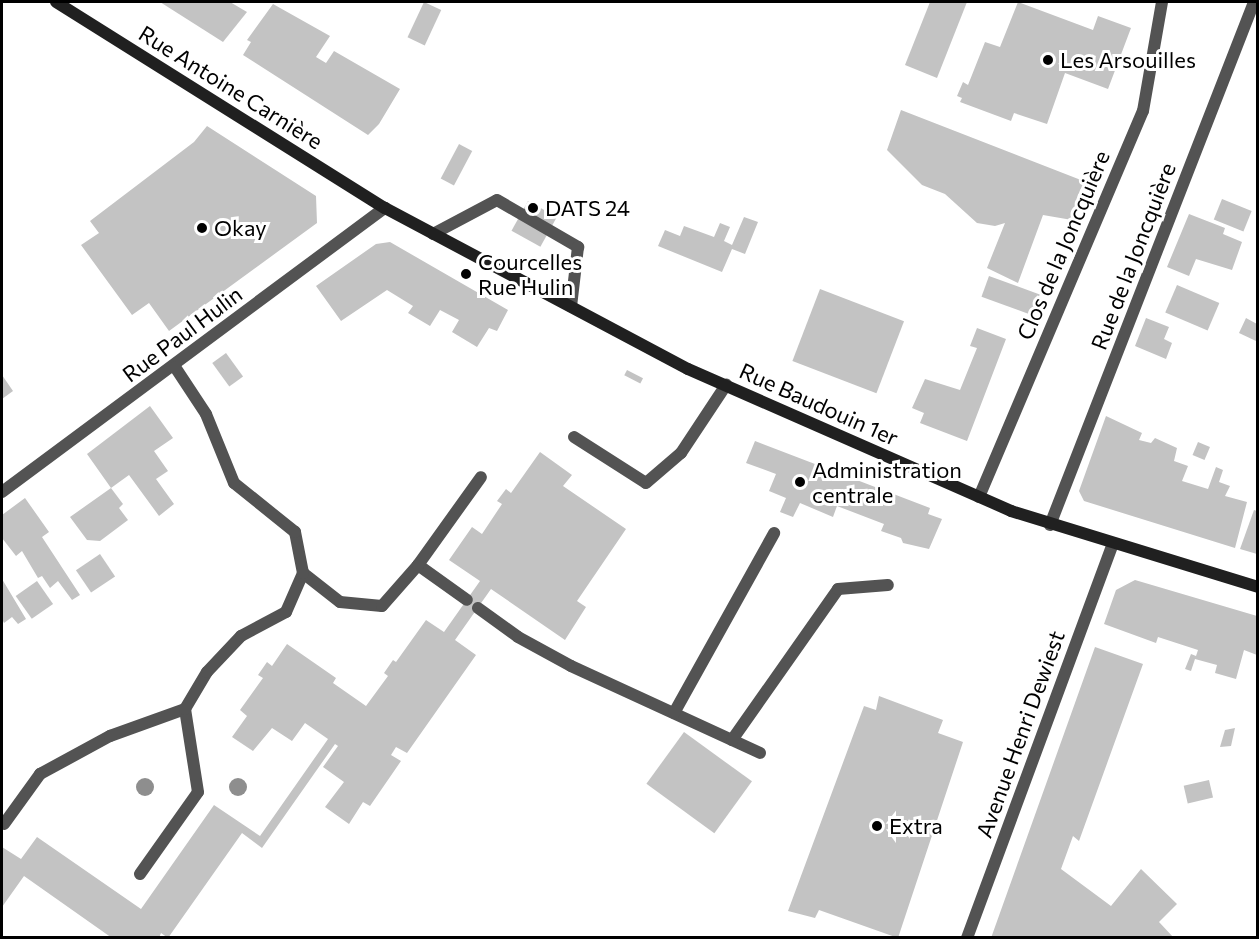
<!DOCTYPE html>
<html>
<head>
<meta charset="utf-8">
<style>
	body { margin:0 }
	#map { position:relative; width:1259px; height:939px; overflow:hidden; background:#fff; font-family:Commissioner,sans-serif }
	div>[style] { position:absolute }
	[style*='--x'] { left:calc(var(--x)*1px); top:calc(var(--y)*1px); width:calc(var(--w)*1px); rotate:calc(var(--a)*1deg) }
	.building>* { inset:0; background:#c3c3c3; transform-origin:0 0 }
	.service>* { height:12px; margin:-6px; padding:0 6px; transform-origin:6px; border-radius:6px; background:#535353 }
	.minor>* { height:12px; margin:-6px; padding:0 6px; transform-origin:6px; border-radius:6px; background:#535353 }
	.secondary>* { height:12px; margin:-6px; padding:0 6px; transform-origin:6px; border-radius:6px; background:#202020 }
	.trees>* { width:18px; height:18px; margin:-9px; border-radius:50%; background:#8e8e8e }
	.dots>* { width:16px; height:16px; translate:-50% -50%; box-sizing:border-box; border:3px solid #fff; border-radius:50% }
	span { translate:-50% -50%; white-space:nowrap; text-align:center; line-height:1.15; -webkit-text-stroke:6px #fff; paint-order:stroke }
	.poi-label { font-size:22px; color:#000 }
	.left { translate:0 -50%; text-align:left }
	.street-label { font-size:22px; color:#000 }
	.frame { position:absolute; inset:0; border:3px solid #000; pointer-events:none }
</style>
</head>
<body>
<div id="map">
	<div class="building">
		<div style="clip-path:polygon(160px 2px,230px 2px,247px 12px,223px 42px)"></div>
		<div style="left:424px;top:2px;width:19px;height:39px;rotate:25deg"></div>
		<div style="clip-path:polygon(930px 2px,967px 2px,937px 78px,905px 65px)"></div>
		<div style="clip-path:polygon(1018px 2px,1093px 30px,1098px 16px,1131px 28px,1108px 89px,1065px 73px,1047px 124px,1014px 113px,1011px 121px,960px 102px,962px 98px,957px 96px,963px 82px,968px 85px,985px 42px,1000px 47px)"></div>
		<div style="clip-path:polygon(273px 4px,330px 36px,316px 57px,326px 63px,334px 51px,400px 89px,379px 124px,368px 135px,243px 55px,251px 42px,247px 40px)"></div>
		<div style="clip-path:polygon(901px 110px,1086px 182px,1072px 220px,1043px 215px,1018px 283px,987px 268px,1005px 223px,995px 226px,977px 223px,945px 194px,922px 185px,887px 150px)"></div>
		<div style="clip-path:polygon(207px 126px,316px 196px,317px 223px,169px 331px,149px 303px,132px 315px,81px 245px,99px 233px,90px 221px,194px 142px)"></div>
		<div style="left:459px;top:144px;width:15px;height:39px;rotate:28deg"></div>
		<div style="left:1222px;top:199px;width:32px;height:22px;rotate:22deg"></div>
		<div style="left:528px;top:201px;width:33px;height:34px;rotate:29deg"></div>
		<div style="clip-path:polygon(1189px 214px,1225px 228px,1223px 234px,1242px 242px,1232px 270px,1196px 259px,1189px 276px,1167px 267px)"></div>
		<div style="clip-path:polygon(744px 217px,758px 222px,745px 254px,732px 249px,722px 272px,658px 246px,665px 230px,680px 236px,684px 226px,714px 237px,720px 223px,730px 227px,724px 241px,732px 245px)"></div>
		<div style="clip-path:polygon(390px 242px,508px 310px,497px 331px,489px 328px,477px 347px,452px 332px,459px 320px,440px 310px,430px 326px,408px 313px,413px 306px,387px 290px,341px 321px,316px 286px,376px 244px)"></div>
		<div style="left:989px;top:276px;width:54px;height:22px;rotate:20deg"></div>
		<div style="left:1177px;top:285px;width:46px;height:30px;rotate:23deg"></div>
		<div style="left:820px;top:289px;width:90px;height:77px;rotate:21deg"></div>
		<div style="clip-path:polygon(1146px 318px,1169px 327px,1164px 339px,1172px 343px,1166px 359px,1135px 346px)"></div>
		<div style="clip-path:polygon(1246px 318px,1257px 324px,1256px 341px,1239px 333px)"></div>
		<div style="clip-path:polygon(977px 328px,1006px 339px,967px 441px,920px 423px,924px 413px,912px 408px,925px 379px,960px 390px,977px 348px,970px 346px)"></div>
		<div style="left:226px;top:353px;width:29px;height:17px;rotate:54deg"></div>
		<div style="left:627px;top:370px;width:18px;height:6px;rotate:27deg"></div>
		<div style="clip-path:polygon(2px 375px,13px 391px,2px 399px)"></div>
		<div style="clip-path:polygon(150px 406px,173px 438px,154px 451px,168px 471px,156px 479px,174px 504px,159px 516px,129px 475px,111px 488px,87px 454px)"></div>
		<div style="clip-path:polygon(1106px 416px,1142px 433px,1139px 440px,1151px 443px,1155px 438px,1177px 448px,1174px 461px,1188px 466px,1182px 481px,1208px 489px,1216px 467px,1223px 470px,1219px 482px,1230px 486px,1225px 496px,1247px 502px,1235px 548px,1084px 501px,1079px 491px)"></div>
		<div style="clip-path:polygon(755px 441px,930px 508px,928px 514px,942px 519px,929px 549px,903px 543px,901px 538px,881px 531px,884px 524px,837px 506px,833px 517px,800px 503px,793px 517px,780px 512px,786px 498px,769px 491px,776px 474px,746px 463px)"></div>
		<div style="left:1198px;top:442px;width:13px;height:14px;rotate:23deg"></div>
		<div style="clip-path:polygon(540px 452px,572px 475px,563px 486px,626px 529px,577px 601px,586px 607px,565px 640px,491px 589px,455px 640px,476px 655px,407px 753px,396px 747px,391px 755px,401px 761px,370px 806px,363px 802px,349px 824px,325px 807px,344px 782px,323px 767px,338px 746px,335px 744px,262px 848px,242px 833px,168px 938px,161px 933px,159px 938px,112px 938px,24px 876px,2px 907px,2px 847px,21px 859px,37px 837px,141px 909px,214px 805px,260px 836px,328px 739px,305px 723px,292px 741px,272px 728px,253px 751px,232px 737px,247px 716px,240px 710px,263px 678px,258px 675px,267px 662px,272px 666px,287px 644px,336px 678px,333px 683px,366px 706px,388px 676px,384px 673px,393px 660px,396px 662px,426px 620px,444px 632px,480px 581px,449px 560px,472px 527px,482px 534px,502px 504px,497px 501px,506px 489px,511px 493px)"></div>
		<div style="clip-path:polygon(111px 488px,123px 504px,119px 508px,128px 520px,100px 541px,87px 540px,70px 517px)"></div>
		<div style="clip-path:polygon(25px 498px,49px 532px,42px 537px,80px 595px,72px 600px,58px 581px,50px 588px,42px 576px,38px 578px,22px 551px,16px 556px,2px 538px,2px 515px)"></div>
		<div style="clip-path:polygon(1254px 510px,1257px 511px,1257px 554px,1240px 549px)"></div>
		<div style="left:100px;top:554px;width:27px;height:29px;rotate:56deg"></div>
		<div style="clip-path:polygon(2px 579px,26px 619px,18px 624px,12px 617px,4px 623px,2px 619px)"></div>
		<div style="clip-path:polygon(1135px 580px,1257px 616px,1257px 655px,1244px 650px,1236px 679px,1215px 673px,1217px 665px,1195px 659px,1191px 671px,1185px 669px,1191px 654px,1196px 656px,1198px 650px,1158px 637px,1156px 643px,1104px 624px,1116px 590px)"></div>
		<div style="left:37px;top:581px;width:28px;height:26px;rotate:55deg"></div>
		<div style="clip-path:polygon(1095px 647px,1143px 664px,1079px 841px,1073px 836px,1061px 869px,1111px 906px,1141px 869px,1177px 904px,1159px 922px,1174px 938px,991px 938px)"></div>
		<div style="clip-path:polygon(879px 696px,943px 720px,938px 733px,963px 742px,898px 938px,819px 910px,815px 918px,788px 911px,864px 706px,876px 710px)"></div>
		<div style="clip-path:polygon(1235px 728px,1231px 746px,1220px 747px,1225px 730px)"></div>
		<div style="left:684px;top:732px;width:84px;height:64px;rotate:36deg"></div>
		<div style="left:1209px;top:780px;width:18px;height:26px;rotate:77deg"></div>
	</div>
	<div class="service">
		<div style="--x:433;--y:234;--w:72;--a:-28"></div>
		<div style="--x:497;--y:200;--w:94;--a:30.1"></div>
		<div style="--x:578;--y:247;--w:60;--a:96.7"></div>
		<div style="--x:574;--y:437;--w:85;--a:32.6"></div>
		<div style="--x:646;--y:483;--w:46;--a:-40.6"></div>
		<div style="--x:681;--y:453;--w:82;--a:-56.5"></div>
		<div style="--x:979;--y:497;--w:419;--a:-67"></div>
		<div style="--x:1143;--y:111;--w:111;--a:-80.1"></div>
		<div style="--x:418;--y:565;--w:60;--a:35.5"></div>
		<div style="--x:478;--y:608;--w:49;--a:35.9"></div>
		<div style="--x:518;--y:637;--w:60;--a:28.7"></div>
		<div style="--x:571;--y:666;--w:208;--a:24.7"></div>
		<div style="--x:674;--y:713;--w:206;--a:-60.9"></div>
		<div style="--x:732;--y:740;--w:184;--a:-54.9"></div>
		<div style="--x:838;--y:589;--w:50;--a:-4.6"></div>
		<div style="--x:4;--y:824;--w:62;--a:-54.2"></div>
		<div style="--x:40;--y:774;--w:80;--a:-28.5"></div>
		<div style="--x:110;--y:736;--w:80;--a:-19.8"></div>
	</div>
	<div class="minor">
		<div style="--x:2;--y:492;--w:477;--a:-36.6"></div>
		<div style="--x:1050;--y:525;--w:561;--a:-68.69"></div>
		<div style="--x:303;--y:573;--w:47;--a:38.1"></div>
		<div style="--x:340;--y:602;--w:42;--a:5.4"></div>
		<div style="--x:382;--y:606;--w:55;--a:-48.7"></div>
		<div style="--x:418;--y:565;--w:108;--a:-54.4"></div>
		<div style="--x:140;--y:874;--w:100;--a:-54.7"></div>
		<div style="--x:198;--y:792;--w:84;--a:-98.9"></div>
		<div style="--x:185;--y:709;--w:43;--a:-59.3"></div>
		<div style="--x:207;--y:672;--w:50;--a:-46.6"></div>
		<div style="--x:241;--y:636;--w:51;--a:-28.1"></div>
		<div style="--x:286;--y:612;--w:43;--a:-66.4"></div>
		<div style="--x:303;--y:573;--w:42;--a:-101"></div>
		<div style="--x:295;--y:532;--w:78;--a:-141.2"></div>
		<div style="--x:234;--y:483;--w:74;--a:-112.1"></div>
		<div style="--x:206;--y:414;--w:56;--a:-123.4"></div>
		<div style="--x:967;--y:938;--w:420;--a:-69.7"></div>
	</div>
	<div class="secondary">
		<div style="--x:56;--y:2;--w:388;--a:32.1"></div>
		<div style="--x:385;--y:208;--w:343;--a:28"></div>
		<div style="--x:688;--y:369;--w:353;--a:23.7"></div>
		<div style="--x:1011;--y:511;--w:258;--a:17.1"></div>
	</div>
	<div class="trees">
		<div style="left:145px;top:787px"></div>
		<div style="left:238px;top:787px"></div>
	</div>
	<div class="dots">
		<div style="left:1048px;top:60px;background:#000"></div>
		<div style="left:533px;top:208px;background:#000"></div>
		<div style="left:202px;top:228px;background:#000"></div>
		<div style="left:466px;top:274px;background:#000"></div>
		<div style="left:800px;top:482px;background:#000"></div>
		<div style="left:877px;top:826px;background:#000"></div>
	</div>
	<div class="poi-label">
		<span class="left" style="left:1060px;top:60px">Les Arsouilles</span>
		<span class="left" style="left:545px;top:208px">DATS 24</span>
		<span class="left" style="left:214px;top:228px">Okay</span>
		<span class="left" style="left:478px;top:274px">Courcelles<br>Rue Hulin</span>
		<span class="left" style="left:812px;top:482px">Administration<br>centrale</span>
		<span class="left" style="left:889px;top:826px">Extra</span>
	</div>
	<div class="street-label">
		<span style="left:231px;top:87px;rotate:32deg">Rue Antoine Carnière</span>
		<span style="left:1063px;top:245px;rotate:-67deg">Clos de la Joncquière</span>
		<span style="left:1133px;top:256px;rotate:-69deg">Rue de la Joncquière</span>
		<span style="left:182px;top:334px;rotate:-37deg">Rue Paul Hulin</span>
		<span style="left:819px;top:404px;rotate:24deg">Rue Baudouin 1er</span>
		<span style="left:1020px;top:734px;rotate:-70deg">Avenue Henri Dewiest</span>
	</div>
	<div class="frame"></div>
</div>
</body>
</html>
